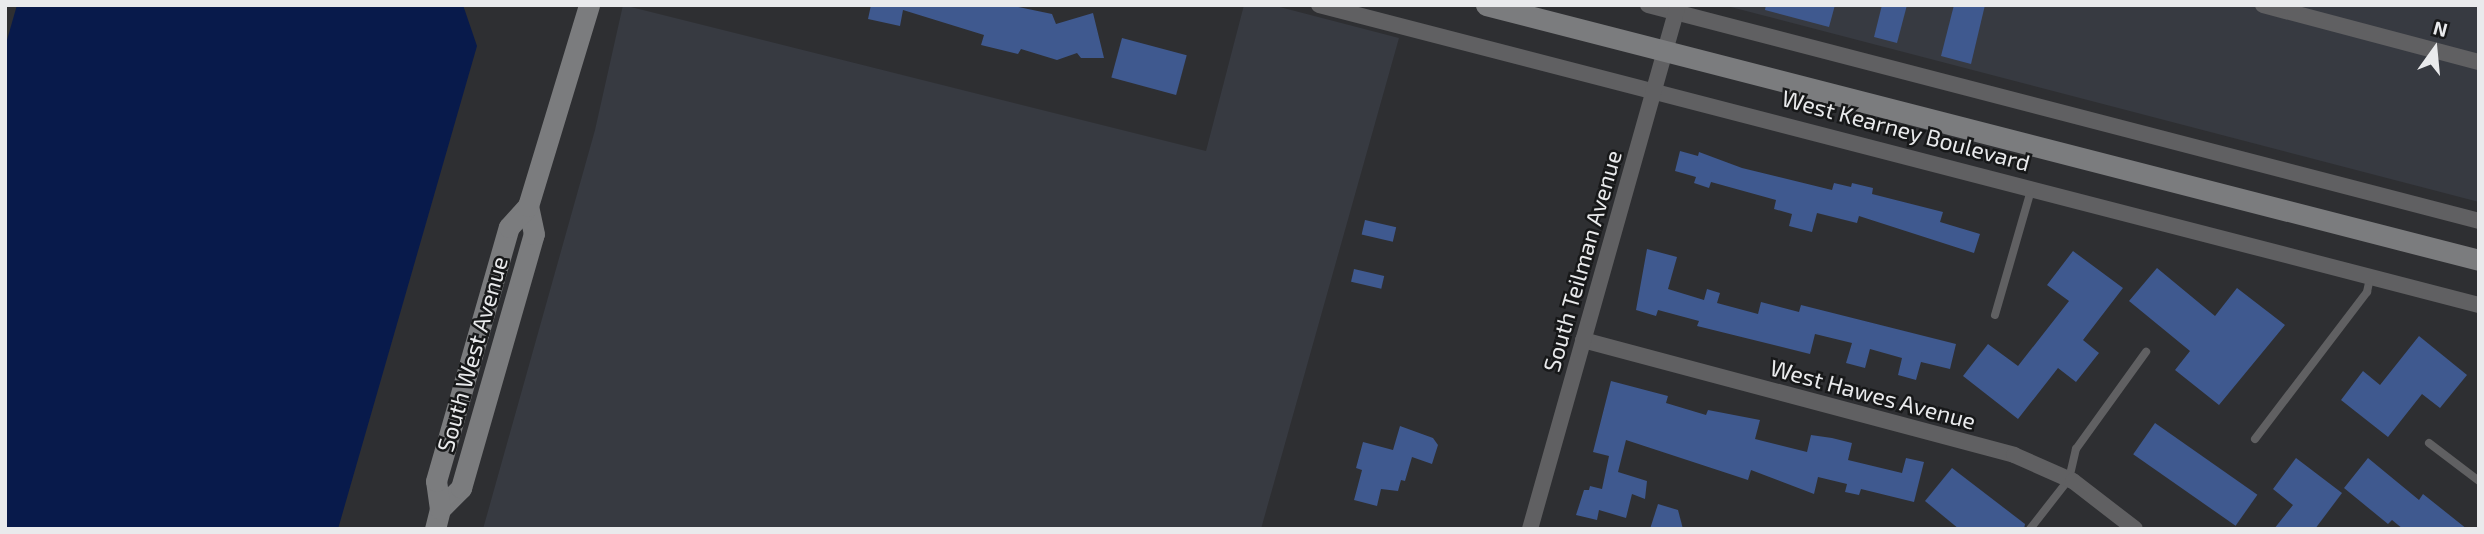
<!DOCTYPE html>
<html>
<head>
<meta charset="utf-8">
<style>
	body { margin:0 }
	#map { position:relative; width:2484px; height:534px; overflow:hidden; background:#2e2f32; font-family:"Exo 2",sans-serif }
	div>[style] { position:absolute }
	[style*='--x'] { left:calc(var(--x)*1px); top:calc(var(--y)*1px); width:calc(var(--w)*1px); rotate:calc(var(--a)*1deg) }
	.built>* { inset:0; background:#373a41 }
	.water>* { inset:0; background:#081a4b }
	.building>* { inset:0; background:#3f598f; transform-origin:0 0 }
	.lane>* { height:8px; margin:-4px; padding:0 4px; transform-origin:4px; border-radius:4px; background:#606062 }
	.street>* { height:16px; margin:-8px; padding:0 8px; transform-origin:8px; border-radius:8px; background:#606062 }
	.secondary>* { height:21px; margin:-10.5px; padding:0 10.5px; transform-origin:10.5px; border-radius:10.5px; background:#7b7c7e }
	span { translate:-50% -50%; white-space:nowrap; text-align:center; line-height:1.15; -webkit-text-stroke:5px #171819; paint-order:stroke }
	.street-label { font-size:23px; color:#e9eaec }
	.frame { position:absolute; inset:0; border:7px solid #e9eaec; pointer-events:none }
	.north { position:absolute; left:2400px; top:14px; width:70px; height:70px; -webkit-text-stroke:5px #171819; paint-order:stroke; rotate:15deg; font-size:19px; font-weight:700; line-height:28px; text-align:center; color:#e9eaec }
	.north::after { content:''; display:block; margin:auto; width:24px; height:32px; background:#e9eaec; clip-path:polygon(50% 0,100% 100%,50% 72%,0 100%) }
</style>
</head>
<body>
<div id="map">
	<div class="built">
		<div style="clip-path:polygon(623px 5px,1206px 151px,1244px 5px,1272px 5px,1399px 38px,1261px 529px,483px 529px,595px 130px)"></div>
		<div style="clip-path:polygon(1723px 5px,2479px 5px,2479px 202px)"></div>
	</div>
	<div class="water">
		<div style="clip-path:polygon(17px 5px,463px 5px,477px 46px,338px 529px,5px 529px,5px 47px)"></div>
	</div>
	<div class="building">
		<div style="clip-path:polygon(871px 5px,1009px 5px,1052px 14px,1056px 24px,1093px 13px,1104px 58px,1081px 58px,1077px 53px,1057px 60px,1021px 49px,1018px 54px,981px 45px,984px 35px,903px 10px,900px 26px,868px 19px)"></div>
		<div style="clip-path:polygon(1766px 5px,1835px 5px,1829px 27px,1765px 10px)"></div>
		<div style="clip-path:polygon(1882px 5px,1907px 5px,1897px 43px,1874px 37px)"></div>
		<div style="clip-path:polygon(1954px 5px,1985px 5px,1971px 64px,1941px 56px)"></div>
		<div style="left:1122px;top:38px;width:67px;height:41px;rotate:15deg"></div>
		<div style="clip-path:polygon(1680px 151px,1698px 156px,1699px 152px,1742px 168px,1832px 190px,1834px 183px,1851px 187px,1852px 183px,1873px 188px,1872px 194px,1943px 212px,1940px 222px,1980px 234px,1974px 253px,1859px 216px,1857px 223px,1817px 213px,1812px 232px,1789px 226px,1792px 214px,1774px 209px,1776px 200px,1711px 182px,1709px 188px,1694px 183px,1696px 177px,1675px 171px)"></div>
		<div style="left:1365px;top:220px;width:32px;height:15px;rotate:13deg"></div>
		<div style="clip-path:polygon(1647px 249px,1677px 257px,1668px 289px,1704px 300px,1707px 289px,1720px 293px,1717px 303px,1758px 314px,1761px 302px,1799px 312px,1801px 305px,1956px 344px,1950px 369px,1921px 362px,1916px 380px,1898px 375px,1902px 358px,1870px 349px,1865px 368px,1846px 363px,1852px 343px,1815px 334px,1810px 354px,1697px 326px,1699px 321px,1658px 310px,1656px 316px,1636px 310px)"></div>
		<div style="clip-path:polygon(2073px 251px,2123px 288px,2083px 340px,2099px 353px,2076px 382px,2058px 368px,2018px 419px,1963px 376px,1988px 344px,2018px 366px,2069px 301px,2047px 285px)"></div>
		<div style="clip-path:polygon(2157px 268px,2215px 316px,2237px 288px,2285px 325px,2219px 405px,2175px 370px,2190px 351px,2129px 301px)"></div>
		<div style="left:1354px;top:269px;width:31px;height:13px;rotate:13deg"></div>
		<div style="clip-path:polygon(2419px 336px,2467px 375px,2440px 408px,2422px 394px,2388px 437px,2341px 400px,2363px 371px,2380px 385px)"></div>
		<div style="clip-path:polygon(1611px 381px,1668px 396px,1666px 403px,1706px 415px,1708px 410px,1760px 420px,1755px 439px,1807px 452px,1811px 435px,1832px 438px,1852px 443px,1848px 460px,1902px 473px,1906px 458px,1924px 462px,1914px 502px,1861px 489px,1859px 495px,1845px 492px,1847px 484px,1818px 477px,1814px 494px,1751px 470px,1748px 480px,1626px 440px,1618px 472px,1647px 481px,1645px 499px,1632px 494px,1626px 518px,1599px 510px,1597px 520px,1576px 515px,1584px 490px,1589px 490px,1590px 486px,1602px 489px,1609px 456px,1593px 452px)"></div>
		<div style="left:2155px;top:423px;width:125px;height:38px;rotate:35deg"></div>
		<div style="clip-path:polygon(1400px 426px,1433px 438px,1438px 445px,1432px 464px,1412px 457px,1405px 481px,1401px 480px,1398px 491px,1381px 489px,1377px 506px,1354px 500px,1362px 470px,1356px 468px,1363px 442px,1393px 450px)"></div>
		<div style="clip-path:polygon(2296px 458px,2342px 493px,2315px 529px,2274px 529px,2293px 505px,2273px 489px)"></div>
		<div style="clip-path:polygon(2368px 458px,2419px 500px,2423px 494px,2467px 529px,2403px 529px,2392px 520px,2388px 524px,2344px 488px)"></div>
		<div style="clip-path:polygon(1952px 468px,2025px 524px,2024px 529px,1959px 529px,1925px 501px)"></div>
		<div style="clip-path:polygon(1658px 504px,1678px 510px,1683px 529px,1650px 529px)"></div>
	</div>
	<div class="lane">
		<div style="--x:1995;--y:315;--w:130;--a:-73.9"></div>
		<div style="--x:2255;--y:439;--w:185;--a:-52.7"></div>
		<div style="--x:2367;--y:292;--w:14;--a:-78"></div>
		<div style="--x:2429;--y:443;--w:63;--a:37.2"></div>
		<div style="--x:2030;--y:529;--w:63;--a:-52"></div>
		<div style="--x:2069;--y:479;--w:31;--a:-77"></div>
		<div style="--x:2076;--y:449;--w:120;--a:-54.2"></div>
	</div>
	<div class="street">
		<div style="--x:1319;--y:5;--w:1198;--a:14.5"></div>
		<div style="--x:1648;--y:5;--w:859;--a:14.57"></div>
		<div style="--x:2263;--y:5;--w:223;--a:14.8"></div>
		<div style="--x:1583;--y:340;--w:446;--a:14.9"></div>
		<div style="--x:2014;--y:455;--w:64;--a:23.8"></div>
		<div style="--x:2073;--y:481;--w:78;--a:37.7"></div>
		<div style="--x:1530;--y:529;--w:544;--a:-74.23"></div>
	</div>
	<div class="secondary">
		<div style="--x:1486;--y:5;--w:1025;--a:14.4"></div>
		<div style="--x:440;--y:509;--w:30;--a:-45"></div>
		<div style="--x:461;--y:488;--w:264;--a:-74"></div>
		<div style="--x:534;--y:234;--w:29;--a:-102"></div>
		<div style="--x:435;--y:529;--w:21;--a:-76"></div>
		<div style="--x:440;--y:509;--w:28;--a:-98"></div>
		<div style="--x:436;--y:481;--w:264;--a:-74"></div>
		<div style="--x:509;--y:227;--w:28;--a:-48"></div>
		<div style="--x:528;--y:206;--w:210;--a:-73.1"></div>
	</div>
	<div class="street-label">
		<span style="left:1906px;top:130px;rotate:15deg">West Kearney Boulevard</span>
		<span style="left:1582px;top:261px;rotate:-74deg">South Teilman Avenue</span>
		<span style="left:472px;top:354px;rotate:-74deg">South West Avenue</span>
		<span style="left:1873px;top:394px;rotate:15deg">West Hawes Avenue</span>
	</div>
	<div class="frame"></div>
	<div class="north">N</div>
</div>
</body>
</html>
